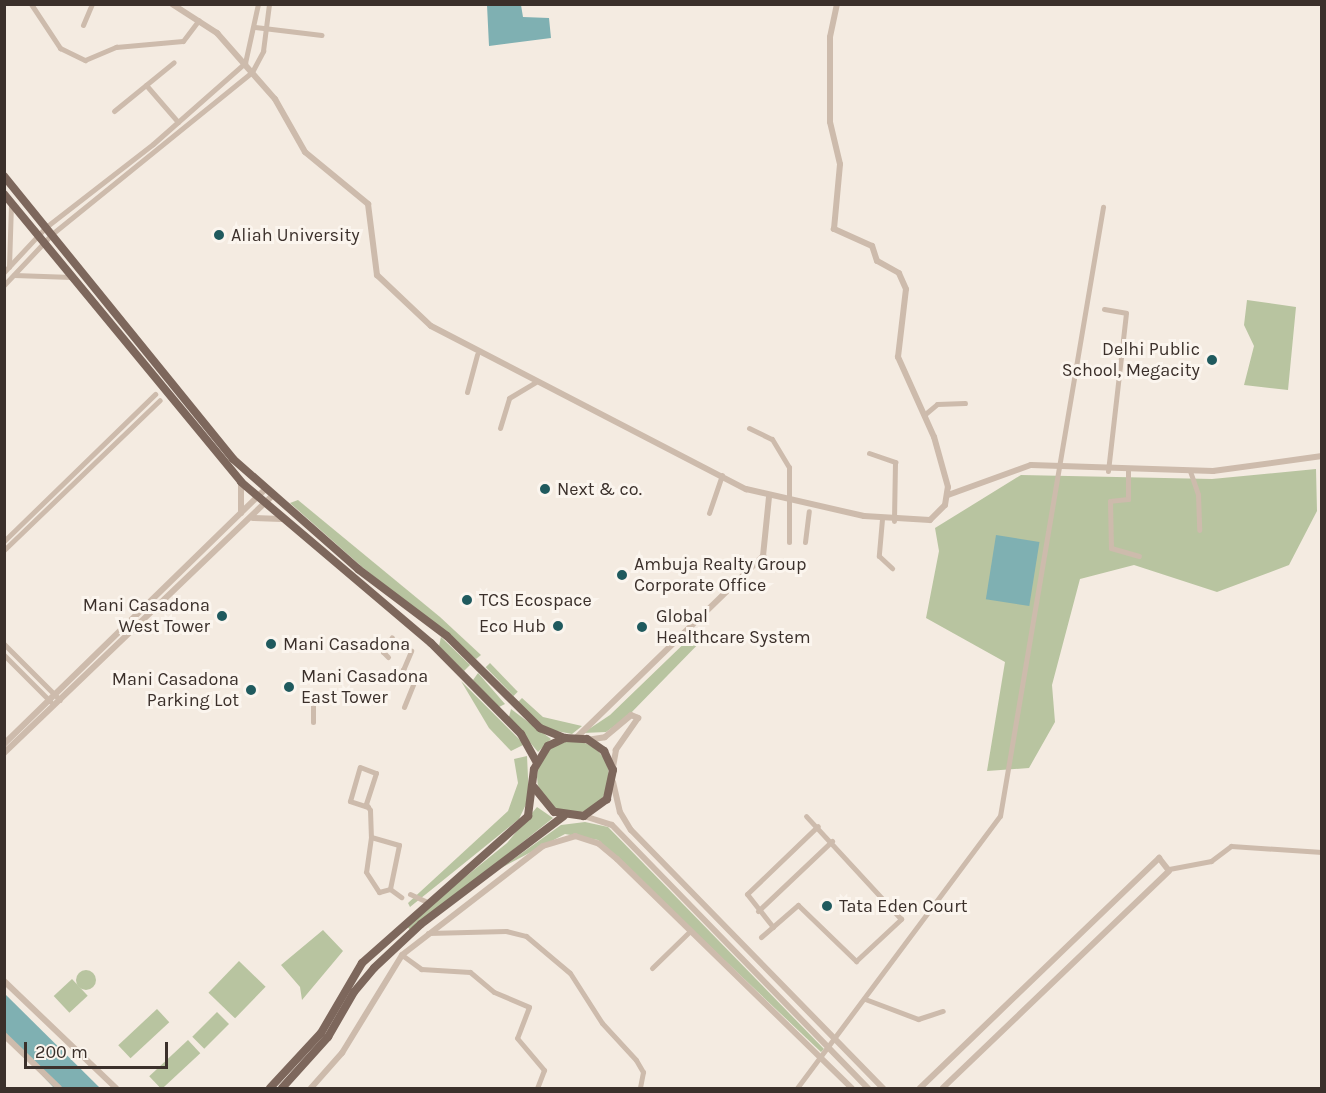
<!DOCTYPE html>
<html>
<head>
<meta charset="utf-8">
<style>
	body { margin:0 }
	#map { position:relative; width:1326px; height:1093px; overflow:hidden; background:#f4ebe1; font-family:Karla,sans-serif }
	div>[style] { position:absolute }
	.green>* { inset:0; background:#b8c4a0; transform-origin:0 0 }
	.round { border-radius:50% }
	.water>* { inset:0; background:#7fb0b2; transform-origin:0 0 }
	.minor>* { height:5px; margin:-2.5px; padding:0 2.5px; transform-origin:2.5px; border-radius:2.5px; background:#cdbbac }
	.tertiary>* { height:6px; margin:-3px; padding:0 3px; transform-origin:3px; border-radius:3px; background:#cdbbac }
	.primary>* { height:8px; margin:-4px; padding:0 4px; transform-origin:4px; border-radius:4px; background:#7d675c }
	.dots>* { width:16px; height:16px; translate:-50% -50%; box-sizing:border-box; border:3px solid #fbf5ee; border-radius:50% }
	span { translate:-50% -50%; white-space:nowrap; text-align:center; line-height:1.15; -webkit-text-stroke:6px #fbf5ee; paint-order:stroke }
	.poi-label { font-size:18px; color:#3b302b }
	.left { translate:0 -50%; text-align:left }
	.right { translate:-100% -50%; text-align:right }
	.frame { position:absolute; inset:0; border:6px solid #3b302b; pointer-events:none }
	.scale { position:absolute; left:24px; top:1042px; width:144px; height:27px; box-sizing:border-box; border:3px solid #3b302b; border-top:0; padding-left:8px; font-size:18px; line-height:21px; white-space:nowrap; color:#3b302b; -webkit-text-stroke:4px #fbf5ee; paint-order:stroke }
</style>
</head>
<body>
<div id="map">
	<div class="green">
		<i style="clip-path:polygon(1247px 300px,1296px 307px,1288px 390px,1244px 385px,1254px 346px,1244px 325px)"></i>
		<i style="clip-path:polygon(1316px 469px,1317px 511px,1289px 565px,1217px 592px,1134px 565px,1080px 579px,1052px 685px,1055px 722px,1029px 768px,987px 771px,1005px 662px,926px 618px,939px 551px,935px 528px,1021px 475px,1212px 479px)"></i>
		<i style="clip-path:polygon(298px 500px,440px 617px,481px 655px,476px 659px,361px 566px,290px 503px)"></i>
		<i style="clip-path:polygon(705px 631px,708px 634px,627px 717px,606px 732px,583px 733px,610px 715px,696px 632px)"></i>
		<i style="clip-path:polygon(441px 637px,470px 665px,464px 671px,439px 646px)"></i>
		<i style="left:490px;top:663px;width:40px;height:6px;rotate:46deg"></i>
		<i style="clip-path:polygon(478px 673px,505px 704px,499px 707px,473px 680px)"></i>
		<i style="clip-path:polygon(461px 681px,522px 742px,523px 745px,511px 751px,489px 728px)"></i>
		<i style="clip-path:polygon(522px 698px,543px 717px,582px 726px,572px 734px,546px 729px,518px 702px)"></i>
		<i style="clip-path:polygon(511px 709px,551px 739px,538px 752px,509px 717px)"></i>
		<i class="round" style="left:537px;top:741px;width:72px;height:72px"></i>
		<i style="clip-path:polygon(527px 756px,529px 798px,519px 819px,410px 907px,408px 903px,508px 811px,518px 783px,514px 759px)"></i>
		<i style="clip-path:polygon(537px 807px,553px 818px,411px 931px,406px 925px,507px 843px)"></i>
		<i style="clip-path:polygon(585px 822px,608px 827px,824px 1049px,821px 1052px,598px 840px,565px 834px,501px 868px,561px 825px)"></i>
		<i style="clip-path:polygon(323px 930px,343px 951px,302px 1000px,300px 987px,281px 965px)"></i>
		<i style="left:239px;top:961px;width:37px;height:44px;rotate:44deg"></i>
		<i class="round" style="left:76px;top:970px;width:20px;height:20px"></i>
		<i style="left:72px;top:979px;width:23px;height:25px;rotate:47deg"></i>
		<i style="left:157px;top:1009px;width:18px;height:53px;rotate:47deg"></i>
		<i style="left:217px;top:1012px;width:17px;height:35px;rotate:45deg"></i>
		<i style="left:188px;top:1040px;width:18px;height:53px;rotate:47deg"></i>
	</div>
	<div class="water">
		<i style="clip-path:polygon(487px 5px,521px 5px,523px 17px,549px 18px,551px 38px,489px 46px)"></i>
		<i style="left:996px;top:535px;width:44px;height:65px;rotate:9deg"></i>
		<i style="clip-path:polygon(4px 993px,100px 1088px,54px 1088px,5px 1036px)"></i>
	</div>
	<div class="minor">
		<i style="left:31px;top:4px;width:53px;rotate:56.6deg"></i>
		<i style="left:60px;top:48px;width:28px;rotate:26deg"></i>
		<i style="left:85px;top:60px;width:34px;rotate:-23deg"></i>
		<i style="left:116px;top:47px;width:67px;rotate:-5.1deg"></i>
		<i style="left:183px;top:41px;width:26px;rotate:-53deg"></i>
		<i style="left:83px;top:25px;width:23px;rotate:-67deg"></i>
		<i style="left:255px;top:27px;width:67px;rotate:6.8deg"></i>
		<i style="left:146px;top:85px;width:49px;rotate:49.1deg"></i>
		<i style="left:114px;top:111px;width:77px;rotate:-39.2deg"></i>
		<i style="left:9px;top:267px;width:65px;rotate:-88.2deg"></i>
		<i style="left:4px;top:272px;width:62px;rotate:-47deg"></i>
		<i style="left:46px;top:227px;width:135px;rotate:-37.8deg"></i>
		<i style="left:153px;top:144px;width:123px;rotate:-41.4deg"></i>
		<i style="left:245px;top:63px;width:60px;rotate:-77.6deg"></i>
		<i style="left:14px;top:275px;width:58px;rotate:2deg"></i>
		<i style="left:4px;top:285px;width:70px;rotate:-46.7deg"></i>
		<i style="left:52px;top:234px;width:257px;rotate:-39deg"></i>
		<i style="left:252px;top:72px;width:24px;rotate:-62deg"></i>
		<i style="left:263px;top:51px;width:47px;rotate:-82.7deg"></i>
		<i style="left:1104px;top:309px;width:22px;rotate:10deg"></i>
		<i style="left:1126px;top:313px;width:159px;rotate:96.5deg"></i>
		<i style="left:467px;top:392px;width:39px;rotate:-75deg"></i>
		<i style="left:924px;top:415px;width:17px;rotate:-40deg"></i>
		<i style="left:937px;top:404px;width:28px;rotate:-2deg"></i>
		<i style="left:500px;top:428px;width:31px;rotate:-73deg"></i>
		<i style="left:509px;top:398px;width:31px;rotate:-31deg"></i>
		<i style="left:749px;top:428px;width:25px;rotate:26deg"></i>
		<i style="left:772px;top:439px;width:33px;rotate:59deg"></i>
		<i style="left:789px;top:467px;width:75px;rotate:90deg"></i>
		<i style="left:869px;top:453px;width:28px;rotate:19deg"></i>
		<i style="left:895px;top:462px;width:59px;rotate:91deg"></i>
		<i style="left:1128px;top:471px;width:28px;rotate:90deg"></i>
		<i style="left:1128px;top:499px;width:18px;rotate:174deg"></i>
		<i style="left:1110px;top:501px;width:47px;rotate:88.8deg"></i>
		<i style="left:1111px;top:548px;width:29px;rotate:16deg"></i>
		<i style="left:1190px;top:471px;width:24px;rotate:71deg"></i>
		<i style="left:1198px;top:494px;width:36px;rotate:88deg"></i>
		<i style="left:709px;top:513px;width:40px;rotate:-71.1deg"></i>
		<i style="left:882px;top:519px;width:37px;rotate:95deg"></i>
		<i style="left:879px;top:556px;width:18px;rotate:43deg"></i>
		<i style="left:4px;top:541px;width:211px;rotate:-44.2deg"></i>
		<i style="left:805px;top:542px;width:31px;rotate:-83deg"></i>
		<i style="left:4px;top:550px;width:216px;rotate:-43.9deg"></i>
		<i style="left:4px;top:644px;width:79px;rotate:45deg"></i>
		<i style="left:4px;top:655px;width:66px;rotate:45deg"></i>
		<i style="left:388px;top:657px;width:7px;rotate:-135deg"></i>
		<i style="left:383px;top:652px;width:17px;rotate:-59deg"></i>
		<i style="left:404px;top:707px;width:29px;rotate:-68deg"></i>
		<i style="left:415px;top:680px;width:16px;rotate:-140deg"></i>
		<i style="left:403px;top:670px;width:21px;rotate:-67deg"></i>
		<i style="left:313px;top:722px;width:22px;rotate:-90deg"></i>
		<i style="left:368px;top:807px;width:19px;rotate:-162deg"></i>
		<i style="left:350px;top:801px;width:35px;rotate:-74deg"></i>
		<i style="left:360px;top:767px;width:17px;rotate:21deg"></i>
		<i style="left:376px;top:773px;width:33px;rotate:108deg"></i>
		<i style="left:366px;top:804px;width:7px;rotate:56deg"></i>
		<i style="left:370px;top:810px;width:27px;rotate:88deg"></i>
		<i style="left:371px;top:837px;width:29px;rotate:16deg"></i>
		<i style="left:399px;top:845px;width:45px;rotate:101.6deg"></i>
		<i style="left:390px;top:889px;width:14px;rotate:36deg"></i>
		<i style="left:371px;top:837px;width:35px;rotate:98deg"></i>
		<i style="left:366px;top:872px;width:24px;rotate:57deg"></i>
		<i style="left:379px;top:892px;width:11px;rotate:-15deg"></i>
		<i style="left:1169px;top:869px;width:43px;rotate:-10.8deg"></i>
		<i style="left:1211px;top:861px;width:25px;rotate:-37deg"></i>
		<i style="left:1231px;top:846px;width:91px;rotate:3.8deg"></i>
		<i style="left:410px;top:894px;width:19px;rotate:25deg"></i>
		<i style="left:758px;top:911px;width:102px;rotate:-43.4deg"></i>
		<i style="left:773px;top:927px;width:42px;rotate:-128.2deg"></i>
		<i style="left:747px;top:894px;width:98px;rotate:-43.8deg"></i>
		<i style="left:428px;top:933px;width:78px;rotate:-1.5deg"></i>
		<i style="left:506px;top:931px;width:21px;rotate:14deg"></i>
		<i style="left:526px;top:936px;width:57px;rotate:40.1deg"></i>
		<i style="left:570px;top:973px;width:59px;rotate:57.4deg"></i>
		<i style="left:602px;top:1023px;width:50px;rotate:47.4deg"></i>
		<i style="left:636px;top:1060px;width:14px;rotate:60deg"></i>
		<i style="left:643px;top:1072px;width:16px;rotate:101deg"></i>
		<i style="left:761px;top:937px;width:49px;rotate:-40.9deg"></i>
		<i style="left:798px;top:905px;width:81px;rotate:44deg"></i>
		<i style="left:856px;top:961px;width:62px;rotate:-43deg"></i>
		<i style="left:901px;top:919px;width:140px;rotate:-132.7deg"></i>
		<i style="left:402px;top:955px;width:24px;rotate:36deg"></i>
		<i style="left:421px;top:969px;width:49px;rotate:3.5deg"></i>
		<i style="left:470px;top:972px;width:31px;rotate:40deg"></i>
		<i style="left:494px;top:992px;width:38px;rotate:23deg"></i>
		<i style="left:529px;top:1007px;width:33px;rotate:111deg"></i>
		<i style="left:517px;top:1038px;width:42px;rotate:49.8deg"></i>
		<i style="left:544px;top:1070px;width:19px;rotate:111deg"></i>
		<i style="left:652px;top:968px;width:52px;rotate:-44.2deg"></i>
		<i style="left:865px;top:999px;width:57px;rotate:20.7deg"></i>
		<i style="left:918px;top:1019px;width:26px;rotate:-18deg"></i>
		<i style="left:797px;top:1088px;width:339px;rotate:-53.3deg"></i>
		<i style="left:1000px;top:816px;width:618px;rotate:-80.4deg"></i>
	</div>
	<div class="tertiary">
		<i style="left:172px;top:4px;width:54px;rotate:32.8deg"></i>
		<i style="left:217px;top:33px;width:88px;rotate:48.7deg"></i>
		<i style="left:275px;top:99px;width:61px;rotate:60.5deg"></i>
		<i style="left:305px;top:152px;width:82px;rotate:39.5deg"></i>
		<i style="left:368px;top:204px;width:72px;rotate:82.8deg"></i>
		<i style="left:377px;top:275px;width:74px;rotate:43.4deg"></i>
		<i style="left:431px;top:326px;width:355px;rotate:27.4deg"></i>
		<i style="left:746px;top:489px;width:121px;rotate:12.9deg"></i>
		<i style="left:864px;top:516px;width:66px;rotate:3.5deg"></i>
		<i style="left:930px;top:520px;width:21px;rotate:-45deg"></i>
		<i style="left:945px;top:505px;width:18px;rotate:-81deg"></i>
		<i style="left:948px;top:487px;width:52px;rotate:-105.6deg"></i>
		<i style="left:934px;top:437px;width:88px;rotate:-114.2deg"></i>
		<i style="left:898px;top:357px;width:68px;rotate:-83.3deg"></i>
		<i style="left:906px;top:289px;width:17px;rotate:-114deg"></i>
		<i style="left:899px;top:273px;width:25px;rotate:-151deg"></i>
		<i style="left:877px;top:261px;width:16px;rotate:-108deg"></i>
		<i style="left:872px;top:246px;width:42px;rotate:-155.9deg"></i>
		<i style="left:834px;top:229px;width:65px;rotate:-84.7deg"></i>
		<i style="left:840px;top:164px;width:43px;rotate:-103.4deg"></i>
		<i style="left:830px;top:122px;width:85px;rotate:-90deg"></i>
		<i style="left:830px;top:37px;width:34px;rotate:-78deg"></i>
		<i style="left:241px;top:482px;width:31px;rotate:90deg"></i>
		<i style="left:948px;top:495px;width:88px;rotate:-19.9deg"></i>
		<i style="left:1031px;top:465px;width:182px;rotate:1.9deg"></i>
		<i style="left:1213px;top:471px;width:110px;rotate:-7.8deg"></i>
		<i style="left:253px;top:518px;width:29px;rotate:2deg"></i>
		<i style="left:577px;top:737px;width:260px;rotate:-44.2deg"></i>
		<i style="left:763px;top:556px;width:59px;rotate:-84.2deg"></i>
		<i style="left:587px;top:740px;width:18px;rotate:-9deg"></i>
		<i style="left:605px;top:737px;width:34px;rotate:-40deg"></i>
		<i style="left:631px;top:715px;width:8px;rotate:23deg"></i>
		<i style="left:638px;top:718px;width:39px;rotate:125deg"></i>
		<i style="left:616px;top:750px;width:17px;rotate:100deg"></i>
		<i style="left:4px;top:744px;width:365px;rotate:-44.3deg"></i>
		<i style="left:4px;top:753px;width:371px;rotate:-43.8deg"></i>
		<i style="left:613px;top:782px;width:31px;rotate:77deg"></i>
		<i style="left:620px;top:812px;width:21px;rotate:59deg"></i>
		<i style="left:631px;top:830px;width:361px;rotate:45.7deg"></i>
		<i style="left:584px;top:816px;width:29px;rotate:18deg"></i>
		<i style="left:612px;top:825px;width:367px;rotate:45.8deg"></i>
		<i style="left:4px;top:981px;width:155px;rotate:43.7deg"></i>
		<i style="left:4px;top:1035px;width:76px;rotate:43.9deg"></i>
		<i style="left:311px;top:1088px;width:47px;rotate:-48.5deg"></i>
		<i style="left:342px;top:1053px;width:115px;rotate:-58.5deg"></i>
		<i style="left:402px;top:955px;width:178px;rotate:-37.7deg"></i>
		<i style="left:543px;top:846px;width:34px;rotate:-17deg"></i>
		<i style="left:575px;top:836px;width:25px;rotate:18deg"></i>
		<i style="left:599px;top:844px;width:23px;rotate:40deg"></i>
		<i style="left:617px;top:859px;width:328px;rotate:44.3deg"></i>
		<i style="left:920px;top:1088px;width:332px;rotate:-43.9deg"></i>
		<i style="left:1159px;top:858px;width:16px;rotate:52deg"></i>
		<i style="left:1169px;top:871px;width:313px;rotate:136.2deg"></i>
	</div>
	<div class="primary">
		<i style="left:4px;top:176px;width:364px;rotate:51deg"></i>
		<i style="left:233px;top:459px;width:167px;rotate:41.3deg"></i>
		<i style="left:358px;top:569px;width:111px;rotate:37deg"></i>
		<i style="left:447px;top:636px;width:131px;rotate:44.7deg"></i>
		<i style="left:540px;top:728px;width:27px;rotate:22deg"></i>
		<i style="left:4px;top:194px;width:373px;rotate:50.5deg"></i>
		<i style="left:241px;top:482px;width:249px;rotate:40.3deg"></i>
		<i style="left:431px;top:643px;width:128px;rotate:45.3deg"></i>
		<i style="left:521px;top:734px;width:31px;rotate:61deg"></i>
		<i style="left:270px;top:1088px;width:75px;rotate:-47.2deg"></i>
		<i style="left:321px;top:1033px;width:81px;rotate:-59.6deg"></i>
		<i style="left:362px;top:963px;width:222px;rotate:-41.5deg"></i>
		<i style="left:528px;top:816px;width:47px;rotate:-82.7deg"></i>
		<i style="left:534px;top:769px;width:27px;rotate:-59deg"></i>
		<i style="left:548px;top:746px;width:19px;rotate:-25deg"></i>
		<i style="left:565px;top:738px;width:22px;rotate:3deg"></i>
		<i style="left:587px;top:739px;width:21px;rotate:35deg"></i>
		<i style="left:604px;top:751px;width:21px;rotate:65deg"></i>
		<i style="left:613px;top:770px;width:30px;rotate:102deg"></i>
		<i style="left:607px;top:799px;width:29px;rotate:144deg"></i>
		<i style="left:584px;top:816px;width:30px;rotate:-172deg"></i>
		<i style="left:554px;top:812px;width:32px;rotate:-129deg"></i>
		<i style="left:282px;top:1088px;width:69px;rotate:-48deg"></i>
		<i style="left:328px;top:1037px;width:52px;rotate:-60deg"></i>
		<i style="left:354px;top:992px;width:31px;rotate:-50deg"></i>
		<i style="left:374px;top:968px;width:64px;rotate:-43.1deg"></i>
		<i style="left:421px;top:924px;width:179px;rotate:-37.1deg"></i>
	</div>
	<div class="dots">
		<i style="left:219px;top:235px;background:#1f5a5e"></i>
		<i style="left:1212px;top:360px;background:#1f5a5e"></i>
		<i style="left:545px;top:489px;background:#1f5a5e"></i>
		<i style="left:622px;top:575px;background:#1f5a5e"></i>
		<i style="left:467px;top:600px;background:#1f5a5e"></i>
		<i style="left:222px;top:616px;background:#1f5a5e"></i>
		<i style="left:558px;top:626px;background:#1f5a5e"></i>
		<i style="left:642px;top:627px;background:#1f5a5e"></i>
		<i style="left:271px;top:644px;background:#1f5a5e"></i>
		<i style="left:289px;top:687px;background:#1f5a5e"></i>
		<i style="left:251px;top:690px;background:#1f5a5e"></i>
		<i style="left:827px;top:906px;background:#1f5a5e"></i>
	</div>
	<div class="poi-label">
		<span class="left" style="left:231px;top:235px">Aliah University</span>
		<span class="right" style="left:1200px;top:360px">Delhi Public<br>School, Megacity</span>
		<span class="left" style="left:557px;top:489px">Next &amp; co.</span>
		<span class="left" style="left:634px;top:575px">Ambuja Realty Group<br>Corporate Office</span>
		<span class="left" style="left:479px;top:600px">TCS Ecospace</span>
		<span class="right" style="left:210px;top:616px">Mani Casadona<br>West Tower</span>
		<span class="left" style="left:656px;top:627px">Global<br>Healthcare System</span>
		<span class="right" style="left:546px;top:626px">Eco Hub</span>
		<span class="left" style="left:283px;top:644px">Mani Casadona</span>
		<span class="left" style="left:301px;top:687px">Mani Casadona<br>East Tower</span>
		<span class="right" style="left:239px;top:690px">Mani Casadona<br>Parking Lot</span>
		<span class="left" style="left:839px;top:906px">Tata Eden Court</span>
	</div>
	<div class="frame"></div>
	<div class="scale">200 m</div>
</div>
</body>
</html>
